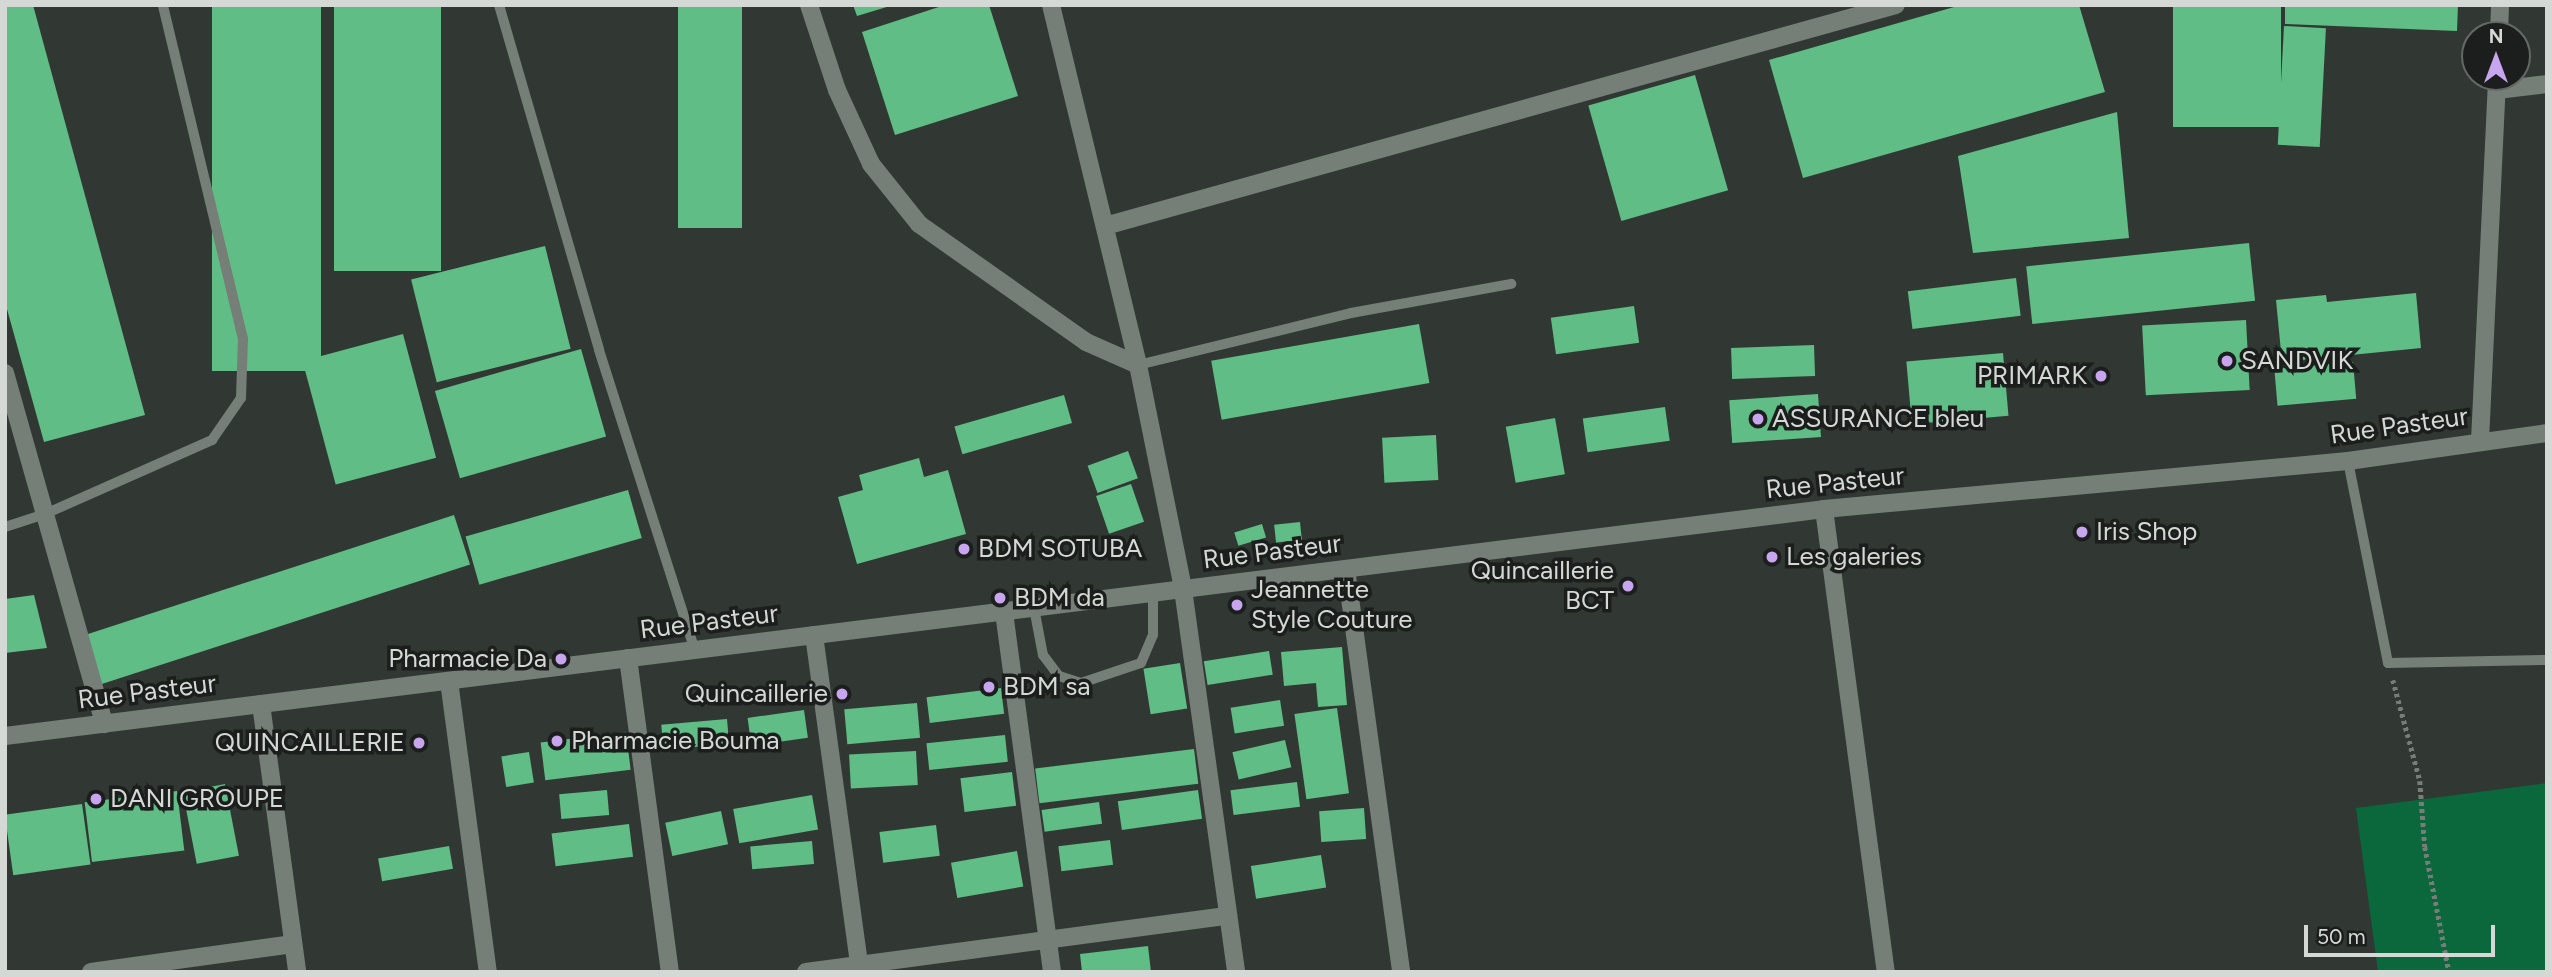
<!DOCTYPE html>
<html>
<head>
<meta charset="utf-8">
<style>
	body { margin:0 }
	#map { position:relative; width:2552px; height:977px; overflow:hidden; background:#313833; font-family:Figtree,sans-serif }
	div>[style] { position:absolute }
	.green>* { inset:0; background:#0a683c }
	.building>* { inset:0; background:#5fbd85; transform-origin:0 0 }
	.path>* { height:4.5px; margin-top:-2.25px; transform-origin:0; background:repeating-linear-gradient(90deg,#777d79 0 3.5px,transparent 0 7px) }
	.lane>* { height:10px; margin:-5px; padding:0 5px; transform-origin:5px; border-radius:5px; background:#767e78 }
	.street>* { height:18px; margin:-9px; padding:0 9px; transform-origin:9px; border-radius:9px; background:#767e78 }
	.secondary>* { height:18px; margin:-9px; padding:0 9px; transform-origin:9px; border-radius:9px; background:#767e78 }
	.dots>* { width:19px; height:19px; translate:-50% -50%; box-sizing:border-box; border:4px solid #1b1e1c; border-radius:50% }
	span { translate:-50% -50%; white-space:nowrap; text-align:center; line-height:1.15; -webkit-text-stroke:7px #1b1e1c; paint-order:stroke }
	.poi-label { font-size:26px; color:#d4d9d5 }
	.left { translate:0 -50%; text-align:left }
	.right { translate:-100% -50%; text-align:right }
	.street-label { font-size:26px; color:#d4d9d5 }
	.frame { position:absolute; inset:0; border:7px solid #d4d9d5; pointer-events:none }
	.north { position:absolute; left:2461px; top:21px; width:70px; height:70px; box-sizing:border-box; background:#1b1e1c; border:2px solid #656966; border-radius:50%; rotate:0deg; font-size:19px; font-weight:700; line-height:28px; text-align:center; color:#d4d9d5 }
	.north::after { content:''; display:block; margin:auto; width:24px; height:32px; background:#c8a6ef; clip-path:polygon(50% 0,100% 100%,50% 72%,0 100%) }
	.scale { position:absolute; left:2304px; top:925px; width:191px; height:32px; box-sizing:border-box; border:4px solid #d4d9d5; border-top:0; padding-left:9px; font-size:21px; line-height:24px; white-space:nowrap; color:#d4d9d5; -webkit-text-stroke:5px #1b1e1c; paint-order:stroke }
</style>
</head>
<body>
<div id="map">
	<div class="green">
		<i style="clip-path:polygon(2547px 783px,2547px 972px,2378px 972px,2356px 808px)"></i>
	</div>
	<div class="building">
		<i style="clip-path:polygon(5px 5px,33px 5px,145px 415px,44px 442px,5px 302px)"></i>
		<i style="left:212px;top:5px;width:109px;height:366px"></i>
		<i style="left:334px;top:5px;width:107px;height:266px"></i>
		<i style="left:678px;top:5px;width:64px;height:223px"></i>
		<i style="clip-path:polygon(853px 5px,890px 5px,890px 6px,857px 16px)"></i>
		<i style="clip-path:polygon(945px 5px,989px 5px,1018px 96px,895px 135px,862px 32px)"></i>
		<i style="clip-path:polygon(1961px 5px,2079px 5px,2105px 92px,1803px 178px,1769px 60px)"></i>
		<i style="left:2173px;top:5px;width:108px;height:122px"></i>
		<i style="clip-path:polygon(2285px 5px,2458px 5px,2457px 31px,2285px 24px)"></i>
		<i style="left:2284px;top:26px;width:42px;height:119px;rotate:3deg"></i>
		<i style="left:1695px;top:75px;width:120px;height:111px;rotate:74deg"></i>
		<i style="clip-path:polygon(2117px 112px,2129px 238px,1973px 253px,1958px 156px)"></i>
		<i style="left:2249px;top:243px;width:58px;height:224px;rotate:84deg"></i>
		<i style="left:545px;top:246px;width:106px;height:138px;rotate:76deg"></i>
		<i style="left:2016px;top:278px;width:38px;height:109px;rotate:83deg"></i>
		<i style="clip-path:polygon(2416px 293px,2421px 348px,2282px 362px,2276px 300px,2326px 295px,2327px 302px)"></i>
		<i style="left:1634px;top:306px;width:37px;height:84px;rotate:82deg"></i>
		<i style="left:2246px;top:320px;width:70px;height:104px;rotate:87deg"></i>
		<i style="left:1419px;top:324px;width:60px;height:211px;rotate:80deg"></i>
		<i style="left:403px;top:334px;width:128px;height:104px;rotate:75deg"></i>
		<i style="left:1814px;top:345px;width:31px;height:83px;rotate:88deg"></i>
		<i style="left:581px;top:349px;width:91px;height:152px;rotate:74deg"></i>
		<i style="left:2003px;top:353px;width:63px;height:97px;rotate:85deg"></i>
		<i style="left:2353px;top:362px;width:37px;height:79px;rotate:85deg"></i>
		<i style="left:1818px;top:394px;width:43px;height:89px;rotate:86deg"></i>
		<i style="left:1064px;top:395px;width:29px;height:114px;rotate:74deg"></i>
		<i style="left:1665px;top:407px;width:34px;height:83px;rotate:82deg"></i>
		<i style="left:1555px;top:418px;width:57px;height:50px;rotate:80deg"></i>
		<i style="left:1436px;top:435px;width:45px;height:54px;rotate:87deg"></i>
		<i style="left:1128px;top:451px;width:29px;height:43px;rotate:70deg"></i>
		<i style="clip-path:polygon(919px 458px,924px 477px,948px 470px,966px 534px,857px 564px,838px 497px,863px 490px,859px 475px)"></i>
		<i style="left:1131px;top:484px;width:40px;height:37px;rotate:71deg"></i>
		<i style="left:628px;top:490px;width:50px;height:169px;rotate:74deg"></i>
		<i style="left:454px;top:515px;width:52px;height:388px;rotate:72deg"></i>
		<i style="left:1300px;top:522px;width:18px;height:26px;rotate:84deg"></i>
		<i style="left:1262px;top:524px;width:14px;height:29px;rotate:73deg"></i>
		<i style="clip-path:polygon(34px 595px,47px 648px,5px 653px,5px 599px)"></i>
		<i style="clip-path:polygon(1342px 647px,1347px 705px,1318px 707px,1316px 683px,1284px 686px,1281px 652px)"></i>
		<i style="left:1269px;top:651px;width:24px;height:66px;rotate:81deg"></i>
		<i style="left:1180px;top:663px;width:46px;height:37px;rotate:81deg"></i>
		<i style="left:1001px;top:688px;width:26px;height:75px;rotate:83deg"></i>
		<i style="left:1280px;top:700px;width:26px;height:50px;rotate:81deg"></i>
		<i style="left:917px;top:703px;width:35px;height:73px;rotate:85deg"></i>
		<i style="left:1337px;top:708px;width:86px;height:43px;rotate:82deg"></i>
		<i style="left:804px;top:710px;width:28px;height:57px;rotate:82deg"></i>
		<i style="left:727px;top:719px;width:25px;height:66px;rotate:85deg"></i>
		<i style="left:626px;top:732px;width:38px;height:86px;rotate:83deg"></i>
		<i style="left:1005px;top:735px;width:27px;height:79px;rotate:84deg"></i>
		<i style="left:1285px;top:740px;width:28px;height:54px;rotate:77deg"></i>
		<i style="left:1194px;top:749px;width:35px;height:160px;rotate:83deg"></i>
		<i style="left:916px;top:751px;width:34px;height:67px;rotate:87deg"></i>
		<i style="left:529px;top:752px;width:31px;height:28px;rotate:81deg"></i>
		<i style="left:1012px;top:772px;width:34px;height:52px;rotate:83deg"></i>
		<i style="left:1297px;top:782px;width:25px;height:67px;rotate:83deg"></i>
		<i style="left:225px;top:784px;width:73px;height:43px;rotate:79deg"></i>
		<i style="left:607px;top:790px;width:25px;height:48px;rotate:85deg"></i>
		<i style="left:1198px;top:790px;width:29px;height:81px;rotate:82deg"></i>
		<i style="left:177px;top:791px;width:60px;height:93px;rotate:83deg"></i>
		<i style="left:812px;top:795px;width:35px;height:80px;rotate:80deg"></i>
		<i style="left:1099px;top:802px;width:22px;height:58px;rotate:82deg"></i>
		<i style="left:82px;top:804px;width:61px;height:78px;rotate:82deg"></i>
		<i style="left:1364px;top:808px;width:31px;height:45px;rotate:86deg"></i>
		<i style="left:721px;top:811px;width:34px;height:57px;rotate:78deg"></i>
		<i style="left:629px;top:824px;width:33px;height:78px;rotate:83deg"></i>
		<i style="left:936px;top:825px;width:31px;height:57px;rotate:83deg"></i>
		<i style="left:1110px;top:840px;width:25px;height:52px;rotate:83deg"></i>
		<i style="left:812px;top:841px;width:23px;height:62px;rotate:85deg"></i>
		<i style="left:449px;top:846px;width:23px;height:72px;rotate:80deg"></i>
		<i style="left:1017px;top:851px;width:36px;height:67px;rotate:80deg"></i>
		<i style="left:1321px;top:855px;width:33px;height:71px;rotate:81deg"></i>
		<i style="clip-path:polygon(1148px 946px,1151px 972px,1082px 972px,1080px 954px)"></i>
	</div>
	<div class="path">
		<i style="left:2393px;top:680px;width:105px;rotate:75deg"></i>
		<i style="left:2420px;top:781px;width:66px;rotate:85.7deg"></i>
		<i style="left:2425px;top:847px;width:127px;rotate:79.1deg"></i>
	</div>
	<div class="lane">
		<i style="left:499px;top:5px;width:359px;rotate:73.8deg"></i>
		<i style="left:599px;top:350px;width:315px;rotate:72.3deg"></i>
		<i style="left:1138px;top:365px;width:219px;rotate:-13.7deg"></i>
		<i style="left:1351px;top:313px;width:163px;rotate:-10.3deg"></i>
		<i style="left:2348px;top:461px;width:206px;rotate:78.8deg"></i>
		<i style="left:2388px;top:663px;width:159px;rotate:-1.1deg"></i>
		<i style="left:5px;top:527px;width:42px;rotate:-18deg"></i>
		<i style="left:45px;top:514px;width:183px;rotate:-23.9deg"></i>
		<i style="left:212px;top:440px;width:51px;rotate:-55.4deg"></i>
		<i style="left:241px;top:398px;width:59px;rotate:-88.1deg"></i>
		<i style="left:243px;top:339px;width:343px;rotate:-103.5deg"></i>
		<i style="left:1034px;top:608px;width:48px;rotate:79.2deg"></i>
		<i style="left:1043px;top:655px;width:26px;rotate:53deg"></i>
		<i style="left:1059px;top:676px;width:23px;rotate:18deg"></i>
		<i style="left:1081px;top:683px;width:63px;rotate:-18.4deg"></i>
		<i style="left:1141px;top:663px;width:30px;rotate:-67deg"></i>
		<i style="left:1153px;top:635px;width:42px;rotate:-90deg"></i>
	</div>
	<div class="street">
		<i style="left:809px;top:5px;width:89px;rotate:71.8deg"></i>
		<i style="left:837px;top:90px;width:81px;rotate:65.3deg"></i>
		<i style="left:871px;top:164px;width:77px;rotate:51.3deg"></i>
		<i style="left:919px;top:224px;width:204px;rotate:35.2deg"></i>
		<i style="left:1086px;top:342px;width:57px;rotate:23.9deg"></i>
		<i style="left:1051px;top:5px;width:370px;rotate:76.4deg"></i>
		<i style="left:1138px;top:365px;width:228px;rotate:78.6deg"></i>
		<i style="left:1183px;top:589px;width:387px;rotate:82.1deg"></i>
		<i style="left:2499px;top:35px;width:30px;rotate:-88deg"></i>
		<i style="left:2497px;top:90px;width:50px;rotate:-6.8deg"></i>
		<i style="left:1105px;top:226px;width:821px;rotate:-15.61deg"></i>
		<i style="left:5px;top:373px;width:365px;rotate:74.2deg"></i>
		<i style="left:2480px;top:441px;width:364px;rotate:-87.3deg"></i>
		<i style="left:1824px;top:509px;width:467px;rotate:82.4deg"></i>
		<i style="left:1346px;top:569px;width:407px;rotate:82.2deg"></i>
		<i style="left:1004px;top:612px;width:363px;rotate:82.4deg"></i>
		<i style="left:814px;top:635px;width:340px;rotate:82.2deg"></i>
		<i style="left:628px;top:658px;width:317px;rotate:82.4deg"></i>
		<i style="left:449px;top:681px;width:294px;rotate:82.4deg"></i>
		<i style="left:261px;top:704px;width:270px;rotate:82.3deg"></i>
		<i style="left:91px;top:972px;width:204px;rotate:-7.9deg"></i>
		<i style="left:806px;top:972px;width:426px;rotate:-7.6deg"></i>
	</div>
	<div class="secondary">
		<i style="left:5px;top:736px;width:1833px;rotate:-7.11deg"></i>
		<i style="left:1824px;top:509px;width:526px;rotate:-5.23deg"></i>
		<i style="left:2348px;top:461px;width:201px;rotate:-8deg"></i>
	</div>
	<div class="dots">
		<i style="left:2227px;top:361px;background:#c8a6ef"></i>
		<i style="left:2101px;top:376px;background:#c8a6ef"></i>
		<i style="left:1758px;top:419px;background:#c8a6ef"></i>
		<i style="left:2082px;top:532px;background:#c8a6ef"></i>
		<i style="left:964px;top:549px;background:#c8a6ef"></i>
		<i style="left:1772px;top:557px;background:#c8a6ef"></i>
		<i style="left:1628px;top:586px;background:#c8a6ef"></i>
		<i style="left:1000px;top:598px;background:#c8a6ef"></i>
		<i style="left:1237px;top:605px;background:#c8a6ef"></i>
		<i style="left:561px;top:659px;background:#c8a6ef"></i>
		<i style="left:989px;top:687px;background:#c8a6ef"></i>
		<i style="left:842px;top:694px;background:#c8a6ef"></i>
		<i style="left:557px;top:741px;background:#c8a6ef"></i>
		<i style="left:419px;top:743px;background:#c8a6ef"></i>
		<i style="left:96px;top:799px;background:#c8a6ef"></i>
	</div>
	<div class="poi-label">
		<span class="left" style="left:2241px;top:361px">SANDVIK</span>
		<span class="right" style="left:2087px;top:376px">PRIMARK</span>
		<span class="left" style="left:1772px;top:419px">ASSURANCE bleu</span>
		<span class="left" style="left:2096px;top:532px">Iris Shop</span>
		<span class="left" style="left:978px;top:549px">BDM SOTUBA</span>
		<span class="left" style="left:1786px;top:557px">Les galeries</span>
		<span class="right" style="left:1614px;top:586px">Quincaillerie<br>BCT</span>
		<span class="left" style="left:1251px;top:605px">Jeannette<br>Style Couture</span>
		<span class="left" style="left:1014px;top:598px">BDM da</span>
		<span class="right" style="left:547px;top:659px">Pharmacie Da</span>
		<span class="left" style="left:1003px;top:687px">BDM sa</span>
		<span class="right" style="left:828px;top:694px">Quincaillerie</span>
		<span class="left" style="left:571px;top:741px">Pharmacie Bouma</span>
		<span class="right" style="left:405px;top:743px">QUINCAILLERIE</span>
		<span class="left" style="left:110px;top:799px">DANI GROUPE</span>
	</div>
	<div class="street-label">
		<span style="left:2399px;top:426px;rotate:-8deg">Rue Pasteur</span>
		<span style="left:1835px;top:483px;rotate:-6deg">Rue Pasteur</span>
		<span style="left:1272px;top:552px;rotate:-7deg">Rue Pasteur</span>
		<span style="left:709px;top:622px;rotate:-7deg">Rue Pasteur</span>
		<span style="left:147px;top:692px;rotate:-7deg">Rue Pasteur</span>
	</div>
	<div class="frame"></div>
	<div class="north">N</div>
	<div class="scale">50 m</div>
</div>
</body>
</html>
